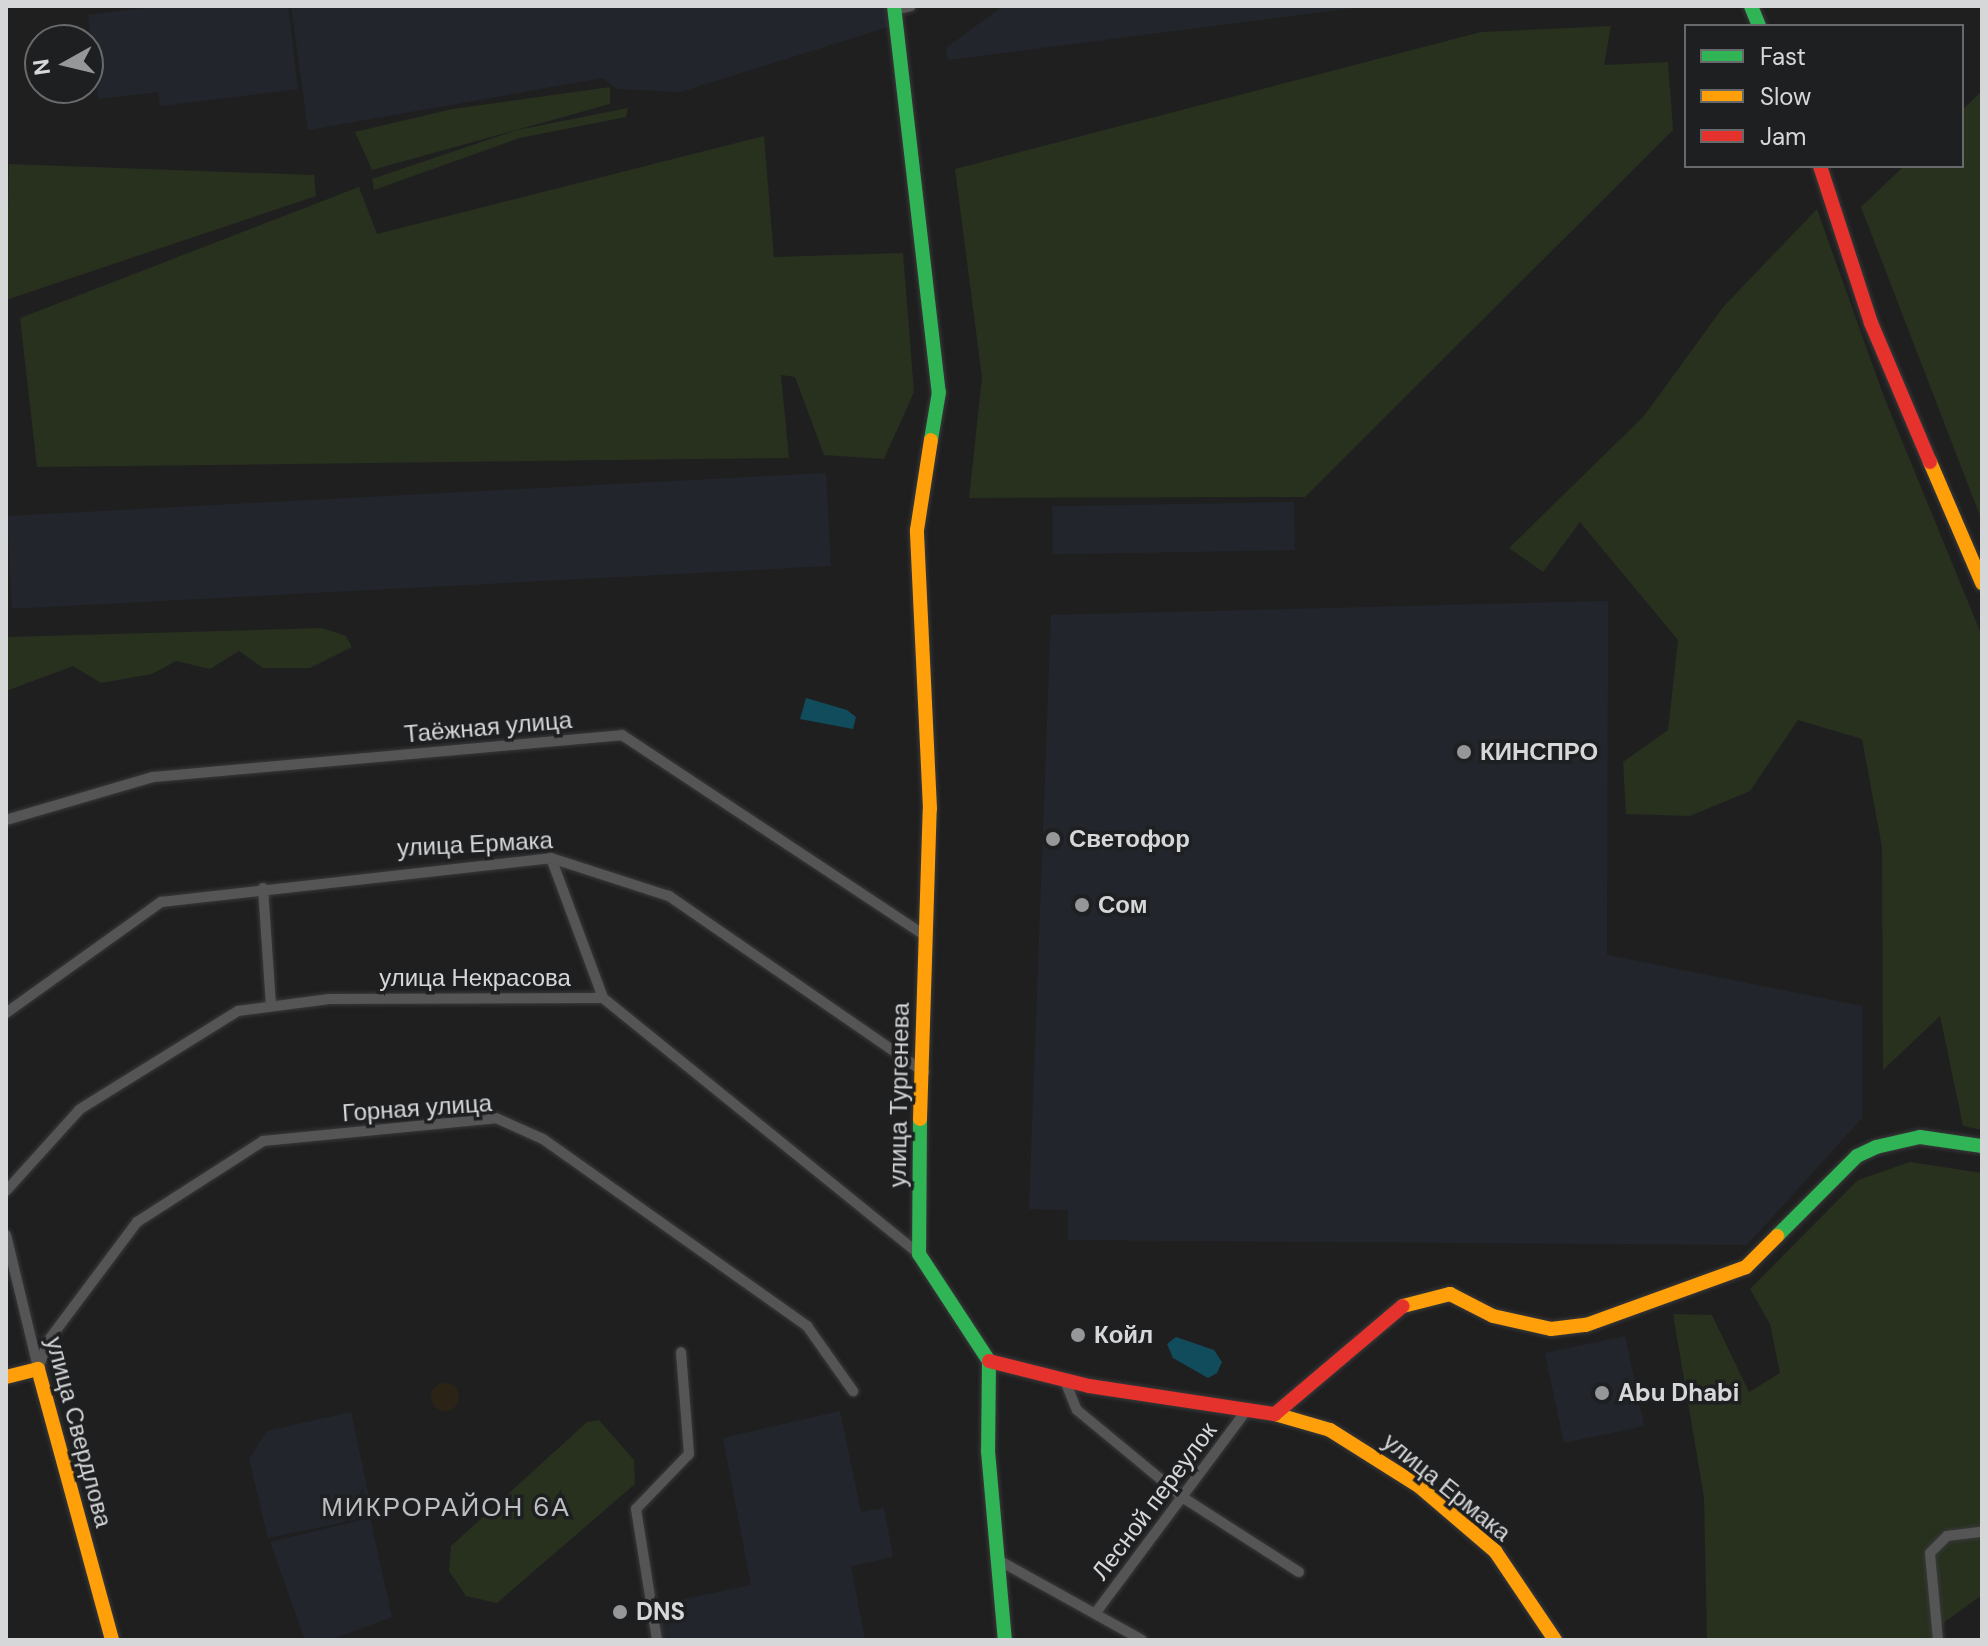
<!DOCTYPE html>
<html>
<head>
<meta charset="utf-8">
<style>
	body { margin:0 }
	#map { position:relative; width:1988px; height:1646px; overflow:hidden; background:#1f1f20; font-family:"DM Sans",sans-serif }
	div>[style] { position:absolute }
	.commercial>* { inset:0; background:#2b2416 }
	.round { border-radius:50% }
	.built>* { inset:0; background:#22262c; transform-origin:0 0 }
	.green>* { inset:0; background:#27311e }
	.water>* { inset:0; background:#114c5c }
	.roads { filter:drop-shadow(0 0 2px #39393a) drop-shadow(0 0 2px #39393a) }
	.street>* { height:10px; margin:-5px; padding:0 5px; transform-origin:5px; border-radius:5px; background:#555556 }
	.fast>* { height:14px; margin:-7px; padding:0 7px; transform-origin:7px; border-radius:7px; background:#30b455 }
	.slow>* { height:14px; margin:-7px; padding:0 7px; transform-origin:7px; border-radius:7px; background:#ff9f0a }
	.jam>* { height:14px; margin:-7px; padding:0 7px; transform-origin:7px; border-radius:7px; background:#e5322d }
	.dots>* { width:22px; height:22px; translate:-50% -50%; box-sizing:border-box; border:4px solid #1e1f21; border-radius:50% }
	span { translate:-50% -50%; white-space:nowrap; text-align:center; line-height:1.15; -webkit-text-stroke:7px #1e1f21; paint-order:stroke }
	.street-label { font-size:24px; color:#d6d7d8 }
	.poi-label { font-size:24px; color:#d6d7d8; font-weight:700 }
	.left { translate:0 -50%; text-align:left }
	.neighbourhood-label { font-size:26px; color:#bcbec1; letter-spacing:2px }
	.frame { position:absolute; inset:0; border:8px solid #d6d7d8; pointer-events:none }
	.legend { position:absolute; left:1684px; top:24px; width:280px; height:144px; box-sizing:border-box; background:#1e1f21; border:2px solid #68696a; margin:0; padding:10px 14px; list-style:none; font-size:24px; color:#d6d7d8 }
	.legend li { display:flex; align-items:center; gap:16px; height:40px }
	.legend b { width:40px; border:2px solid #68696a }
	.north { position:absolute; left:24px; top:24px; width:80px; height:80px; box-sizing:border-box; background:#1e1f21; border:2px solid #68696a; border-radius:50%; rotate:262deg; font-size:22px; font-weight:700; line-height:32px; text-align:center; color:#d6d7d8 }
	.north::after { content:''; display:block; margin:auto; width:28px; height:36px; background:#969798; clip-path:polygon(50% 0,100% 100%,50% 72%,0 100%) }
</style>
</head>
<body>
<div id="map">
	<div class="commercial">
		<i class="round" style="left:431px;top:1383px;width:28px;height:28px"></i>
	</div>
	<div class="built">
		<i style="clip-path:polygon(158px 6px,288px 6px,298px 89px,160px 106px,158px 92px,98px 99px,88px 15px)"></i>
		<i style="clip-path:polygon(291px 6px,886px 6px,888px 27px,680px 92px,616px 89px,603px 78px,308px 130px)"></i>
		<i style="clip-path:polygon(1003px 6px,1370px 6px,948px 60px,946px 48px)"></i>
		<i style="left:826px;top:473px;width:93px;height:820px;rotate:87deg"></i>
		<i style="left:1294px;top:502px;width:48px;height:242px;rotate:89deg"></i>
		<i style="clip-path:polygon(1608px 601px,1607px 955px,1862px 1006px,1862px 1118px,1747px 1245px,1068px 1240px,1068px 1210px,1029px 1209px,1051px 615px)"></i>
		<i style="left:1625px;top:1336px;width:92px;height:82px;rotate:78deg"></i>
		<i style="clip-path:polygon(840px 1411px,861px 1512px,884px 1508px,893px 1557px,851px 1566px,865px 1640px,661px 1640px,656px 1605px,751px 1585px,723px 1438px)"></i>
		<i style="clip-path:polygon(351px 1412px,373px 1516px,268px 1538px,249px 1459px,267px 1431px)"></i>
		<i style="clip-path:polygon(370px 1518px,392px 1617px,330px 1640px,305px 1640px,270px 1542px)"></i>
	</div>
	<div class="green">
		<i style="clip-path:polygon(1611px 26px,1604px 65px,1668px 62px,1673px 130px,1305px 497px,969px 498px,982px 378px,955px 169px,1481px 32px)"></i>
		<i style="clip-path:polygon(610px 87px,610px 104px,372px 170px,355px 132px,452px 109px)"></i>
		<i style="clip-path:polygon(1982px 91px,1982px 521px,1861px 207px,1904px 166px,1962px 166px,1962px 110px)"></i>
		<i style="clip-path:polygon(628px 108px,626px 117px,520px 138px,374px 190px,372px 179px,517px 130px)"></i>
		<i style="clip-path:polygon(764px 136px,774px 257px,903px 253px,914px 392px,884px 459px,824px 455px,795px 377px,781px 375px,789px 458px,37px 467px,20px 318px,359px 187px,377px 234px)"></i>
		<i style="clip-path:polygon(9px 164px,314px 175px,316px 196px,6px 300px)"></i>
		<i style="clip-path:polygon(1817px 209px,1884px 397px,1982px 636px,1982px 1130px,1963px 1126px,1940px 1016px,1883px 1070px,1882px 847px,1862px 739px,1798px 720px,1750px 791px,1690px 816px,1626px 814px,1623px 762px,1668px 730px,1678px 640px,1580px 522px,1543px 572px,1509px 548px,1644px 416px,1724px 306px)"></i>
		<i style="clip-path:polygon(322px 628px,346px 636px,352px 647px,310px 668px,263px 668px,239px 651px,210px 669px,176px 661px,152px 674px,101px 683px,73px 666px,6px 691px,6px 637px)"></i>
		<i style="clip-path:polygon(1910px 1162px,1982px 1173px,1982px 1595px,1939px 1626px,1933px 1640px,1707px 1640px,1704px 1497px,1673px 1314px,1712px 1315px,1749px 1392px,1780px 1373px,1770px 1324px,1750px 1289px,1858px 1180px)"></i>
		<i style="clip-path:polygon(599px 1420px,634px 1460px,635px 1484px,497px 1603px,466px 1596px,449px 1571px,451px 1546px,587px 1422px)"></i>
	</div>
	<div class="water">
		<i style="clip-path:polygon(806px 698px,847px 710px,856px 717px,853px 729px,800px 719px)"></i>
		<i style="clip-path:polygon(1176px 1337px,1214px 1350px,1222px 1362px,1217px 1373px,1208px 1378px,1173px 1358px,1167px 1344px)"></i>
	</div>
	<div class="roads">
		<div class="street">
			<i style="left:895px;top:10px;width:16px;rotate:-14deg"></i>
			<i style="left:6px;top:820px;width:153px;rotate:-16.3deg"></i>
			<i style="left:153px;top:777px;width:471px;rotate:-5.1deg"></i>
			<i style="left:622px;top:735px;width:359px;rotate:33.5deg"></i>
			<i style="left:551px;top:858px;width:149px;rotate:69.6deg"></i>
			<i style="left:263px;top:888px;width:118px;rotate:86.1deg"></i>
			<i style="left:6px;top:1013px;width:191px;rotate:-35.6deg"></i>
			<i style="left:161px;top:902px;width:392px;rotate:-6.4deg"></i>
			<i style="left:551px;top:858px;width:124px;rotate:17.9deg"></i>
			<i style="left:669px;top:896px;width:310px;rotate:34.6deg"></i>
			<i style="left:6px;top:1191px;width:110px;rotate:-47.9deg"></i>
			<i style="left:80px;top:1109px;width:186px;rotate:-31.8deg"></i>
			<i style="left:238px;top:1011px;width:92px;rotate:-7.5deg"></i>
			<i style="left:329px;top:999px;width:274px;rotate:-0.2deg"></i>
			<i style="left:603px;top:998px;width:407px;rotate:39deg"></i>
			<i style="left:6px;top:1235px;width:136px;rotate:76.4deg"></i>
			<i style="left:38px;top:1369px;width:30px;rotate:-70deg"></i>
			<i style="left:48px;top:1341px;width:149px;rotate:-53.2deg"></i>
			<i style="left:137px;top:1222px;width:150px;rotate:-32.7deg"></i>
			<i style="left:263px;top:1141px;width:234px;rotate:-5.6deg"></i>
			<i style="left:496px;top:1118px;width:51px;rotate:24.1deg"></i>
			<i style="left:543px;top:1139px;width:324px;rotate:35.3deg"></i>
			<i style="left:807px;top:1326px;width:80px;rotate:54.7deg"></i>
			<i style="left:1065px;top:1381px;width:31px;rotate:68deg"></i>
			<i style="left:1077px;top:1410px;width:136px;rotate:39.6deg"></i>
			<i style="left:1182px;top:1497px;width:139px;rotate:32.7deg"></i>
			<i style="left:1000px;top:1561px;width:162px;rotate:29.1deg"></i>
			<i style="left:1097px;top:1611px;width:244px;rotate:-53.3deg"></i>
			<i style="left:657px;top:1640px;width:133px;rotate:-99.1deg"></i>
			<i style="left:636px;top:1509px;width:76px;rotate:-46.1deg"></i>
			<i style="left:689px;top:1454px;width:102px;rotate:-94.5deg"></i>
			<i style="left:1938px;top:1640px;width:87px;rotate:-95.3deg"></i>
			<i style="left:1930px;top:1553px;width:24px;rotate:-45deg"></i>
			<i style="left:1947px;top:1536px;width:35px;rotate:-7deg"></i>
		</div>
		<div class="fast">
			<i style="left:894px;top:6px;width:389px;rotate:83.4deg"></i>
			<i style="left:939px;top:392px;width:49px;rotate:99.5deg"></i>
			<i style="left:1751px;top:6px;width:22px;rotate:68deg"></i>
			<i style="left:920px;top:1119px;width:135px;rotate:90.4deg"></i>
			<i style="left:919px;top:1254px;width:128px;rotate:56.8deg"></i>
			<i style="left:1777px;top:1236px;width:113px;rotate:-45deg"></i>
			<i style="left:1857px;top:1156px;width:21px;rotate:-25deg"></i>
			<i style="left:1876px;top:1147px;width:45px;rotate:-12.8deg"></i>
			<i style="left:1920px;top:1137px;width:63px;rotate:8.3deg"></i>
			<i style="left:989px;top:1361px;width:90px;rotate:90.6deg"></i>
			<i style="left:988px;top:1451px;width:190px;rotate:84.9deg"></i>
		</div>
		<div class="slow">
			<i style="left:1930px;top:462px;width:132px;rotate:66.7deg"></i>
			<i style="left:920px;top:1119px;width:310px;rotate:-88.2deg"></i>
			<i style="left:930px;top:809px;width:279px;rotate:-92.7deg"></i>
			<i style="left:917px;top:530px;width:91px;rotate:-81.2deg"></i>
			<i style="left:1403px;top:1306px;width:49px;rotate:-14.3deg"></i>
			<i style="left:1450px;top:1294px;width:48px;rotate:27.1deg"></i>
			<i style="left:1493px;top:1316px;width:59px;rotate:12.6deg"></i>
			<i style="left:1551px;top:1329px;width:35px;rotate:-7deg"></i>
			<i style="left:1586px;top:1325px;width:170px;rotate:-19.9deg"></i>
			<i style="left:1746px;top:1267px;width:44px;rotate:-45deg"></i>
			<i style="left:6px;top:1377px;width:33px;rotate:-14deg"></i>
			<i style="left:38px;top:1369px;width:281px;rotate:74.7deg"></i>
			<i style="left:1275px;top:1414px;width:57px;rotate:16.2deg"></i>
			<i style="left:1330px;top:1430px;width:107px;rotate:32.3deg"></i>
			<i style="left:1420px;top:1487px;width:99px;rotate:40.5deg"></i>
			<i style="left:1495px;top:1551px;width:107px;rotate:56deg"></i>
		</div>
		<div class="jam">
			<i style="left:1820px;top:166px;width:165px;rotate:72deg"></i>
			<i style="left:1871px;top:323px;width:151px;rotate:67deg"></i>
			<i style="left:989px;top:1361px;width:103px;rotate:14deg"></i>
			<i style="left:1089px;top:1386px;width:188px;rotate:8.6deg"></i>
			<i style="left:1275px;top:1414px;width:167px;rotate:-40.2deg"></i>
		</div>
	</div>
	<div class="dots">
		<i style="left:1464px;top:752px;background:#969798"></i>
		<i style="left:1053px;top:839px;background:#969798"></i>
		<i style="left:1082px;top:905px;background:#969798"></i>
		<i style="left:1078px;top:1335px;background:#969798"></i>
		<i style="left:1602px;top:1393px;background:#969798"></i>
		<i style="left:620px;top:1612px;background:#969798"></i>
	</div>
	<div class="street-label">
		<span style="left:488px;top:727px;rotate:-5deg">Таёжная улица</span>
		<span style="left:475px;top:844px;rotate:-3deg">улица Ермака</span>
		<span style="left:475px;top:978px">улица Некрасова</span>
		<span style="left:899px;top:1095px;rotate:-89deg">улица Тургенева</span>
		<span style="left:417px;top:1108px;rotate:-4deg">Горная улица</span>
		<span style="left:79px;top:1432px;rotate:75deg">улица Свердлова</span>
		<span style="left:1447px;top:1487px;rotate:39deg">улица Ермака</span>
		<span style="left:1154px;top:1501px;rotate:-53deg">Лесной переулок</span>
	</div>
	<div class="poi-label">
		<span class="left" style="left:1480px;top:752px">КИНСПРО</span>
		<span class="left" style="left:1069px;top:839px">Светофор</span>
		<span class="left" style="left:1098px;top:905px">Сом</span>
		<span class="left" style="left:1094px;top:1335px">Койл</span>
		<span class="left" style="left:1618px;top:1393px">Abu Dhabi</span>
		<span class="left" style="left:636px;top:1612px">DNS</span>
	</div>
	<div class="neighbourhood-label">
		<span style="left:446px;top:1508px">МИКРОРАЙОН 6А</span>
	</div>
	<div class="frame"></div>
	<ul class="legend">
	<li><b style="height:10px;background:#30b455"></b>Fast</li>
	<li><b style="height:10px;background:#ff9f0a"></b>Slow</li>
	<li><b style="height:10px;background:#e5322d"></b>Jam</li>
	</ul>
	<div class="north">N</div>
</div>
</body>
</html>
